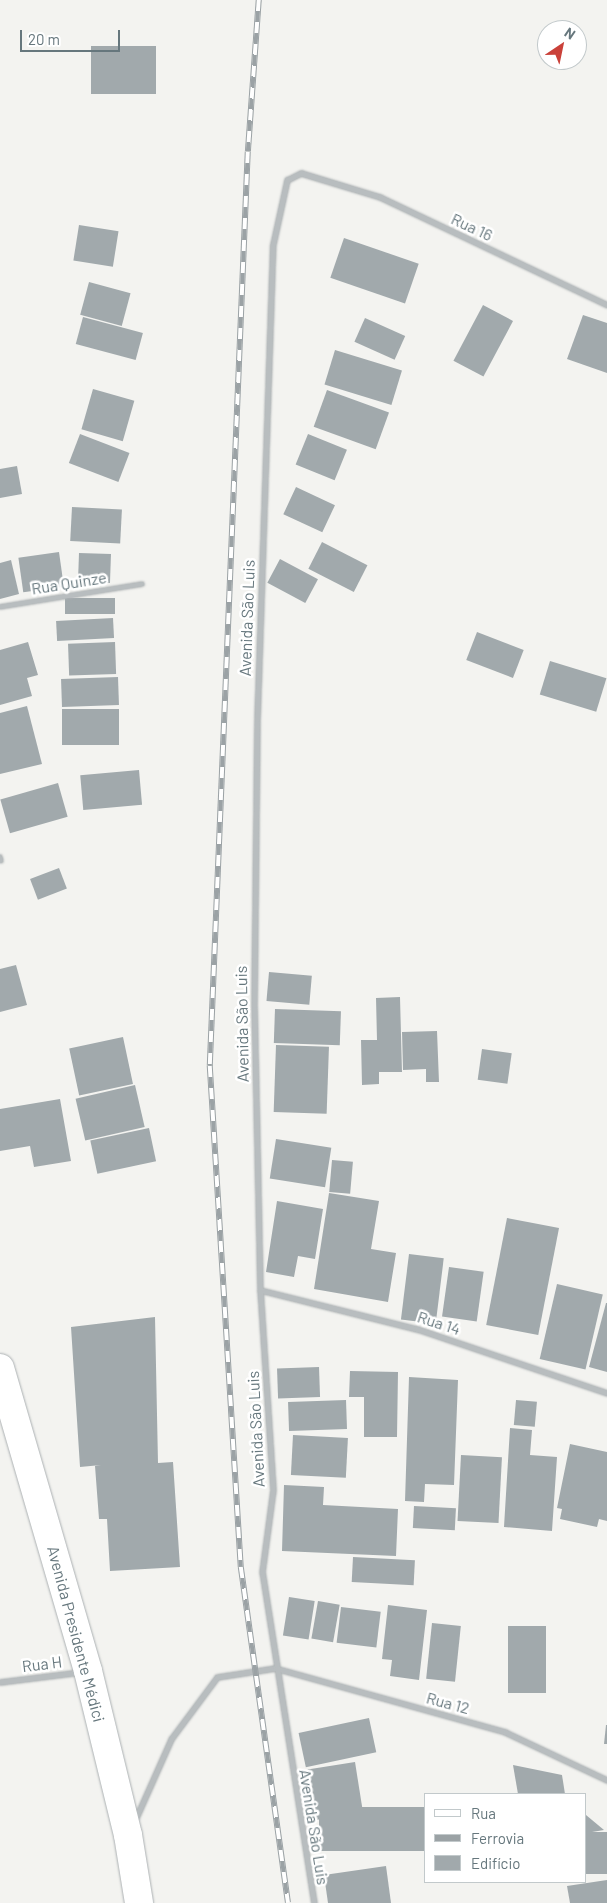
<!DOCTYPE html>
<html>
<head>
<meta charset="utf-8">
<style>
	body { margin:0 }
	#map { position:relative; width:607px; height:1903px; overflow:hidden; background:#f3f3f0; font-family:Barlow,sans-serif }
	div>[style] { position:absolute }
	.building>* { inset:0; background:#a1a9ac; transform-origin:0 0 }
	.roads { filter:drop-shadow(0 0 1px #acb1b3) drop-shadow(0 0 1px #acb1b3) }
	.lane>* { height:4px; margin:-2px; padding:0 2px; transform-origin:2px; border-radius:2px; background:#b8bdbf }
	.street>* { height:5px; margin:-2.5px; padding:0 2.5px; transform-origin:2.5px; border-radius:2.5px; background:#b8bdbf }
	.primary>* { height:28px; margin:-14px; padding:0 14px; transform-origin:14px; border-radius:14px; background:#fff }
	.rail>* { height:5.5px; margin-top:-2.75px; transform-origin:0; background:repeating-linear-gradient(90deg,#fff 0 11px,#9ba2a5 0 22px); box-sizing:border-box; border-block:1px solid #9ba2a5 }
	span { translate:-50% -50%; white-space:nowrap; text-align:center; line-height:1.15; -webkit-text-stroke:5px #fff; paint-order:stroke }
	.street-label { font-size:16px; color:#66777d }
	.legend { position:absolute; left:424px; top:1793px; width:162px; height:90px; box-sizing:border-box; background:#fff; border:1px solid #c2c9cb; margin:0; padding:6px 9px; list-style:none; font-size:15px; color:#66777d }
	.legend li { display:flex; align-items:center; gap:10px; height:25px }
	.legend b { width:25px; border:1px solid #c2c9cb }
	.north { position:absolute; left:537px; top:20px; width:50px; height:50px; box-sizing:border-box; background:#fff; border:1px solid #c2c9cb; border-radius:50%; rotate:34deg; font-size:14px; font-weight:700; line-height:20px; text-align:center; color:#66777d }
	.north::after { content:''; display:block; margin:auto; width:18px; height:22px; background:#ca4139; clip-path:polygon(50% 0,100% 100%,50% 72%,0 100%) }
	.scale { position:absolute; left:20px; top:30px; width:100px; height:22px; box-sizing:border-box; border:2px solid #66777d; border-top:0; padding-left:6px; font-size:15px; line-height:18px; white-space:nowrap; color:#66777d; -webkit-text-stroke:4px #fff; paint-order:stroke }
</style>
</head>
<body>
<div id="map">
	<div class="building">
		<i style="left:91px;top:46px;width:65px;height:48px"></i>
		<i style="left:79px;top:225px;width:40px;height:36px;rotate:9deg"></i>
		<i style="left:344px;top:238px;width:79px;height:42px;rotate:19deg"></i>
		<i style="left:89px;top:282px;width:43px;height:34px;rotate:15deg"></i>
		<i style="left:483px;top:305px;width:34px;height:63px;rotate:28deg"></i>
		<i style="clip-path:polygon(583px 315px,607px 323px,607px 373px,567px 359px)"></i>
		<i style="left:83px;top:317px;width:62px;height:28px;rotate:15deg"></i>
		<i style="left:365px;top:318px;width:44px;height:26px;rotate:24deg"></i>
		<i style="left:335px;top:350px;width:70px;height:36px;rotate:17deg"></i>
		<i style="left:93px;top:389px;width:43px;height:42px;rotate:16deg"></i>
		<i style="left:327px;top:390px;width:66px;height:39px;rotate:20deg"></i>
		<i style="left:80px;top:434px;width:53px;height:31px;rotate:21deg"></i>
		<i style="left:308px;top:434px;width:42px;height:33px;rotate:22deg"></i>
		<i style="clip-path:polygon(17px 466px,22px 494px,0 498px,0 469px)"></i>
		<i style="left:296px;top:487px;width:43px;height:30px;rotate:25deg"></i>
		<i style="left:72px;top:507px;width:50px;height:34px;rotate:3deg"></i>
		<i style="left:322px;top:542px;width:51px;height:30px;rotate:27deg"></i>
		<i style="left:59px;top:552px;width:35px;height:41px;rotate:82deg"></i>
		<i style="left:79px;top:553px;width:32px;height:29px;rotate:2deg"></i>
		<i style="left:280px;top:559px;width:43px;height:27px;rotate:28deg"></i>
		<i style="clip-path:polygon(11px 560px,19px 594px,0 599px,0 563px)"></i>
		<i style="left:115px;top:598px;width:16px;height:50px;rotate:90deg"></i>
		<i style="left:113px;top:618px;width:20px;height:57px;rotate:87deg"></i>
		<i style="left:477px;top:632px;width:50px;height:30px;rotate:21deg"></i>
		<i style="clip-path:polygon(28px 642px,38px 675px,27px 678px,32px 696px,0 705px,0 650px)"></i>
		<i style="left:115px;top:642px;width:32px;height:47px;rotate:88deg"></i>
		<i style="left:550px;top:661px;width:59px;height:35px;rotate:17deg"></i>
		<i style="left:118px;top:677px;width:28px;height:57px;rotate:88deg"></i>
		<i style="clip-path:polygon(27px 706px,42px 764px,0 774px,0 713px)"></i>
		<i style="left:119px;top:709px;width:36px;height:57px;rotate:90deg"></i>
		<i style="left:139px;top:770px;width:35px;height:59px;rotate:85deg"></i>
		<i style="left:58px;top:783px;width:35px;height:60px;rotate:74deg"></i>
		<i style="left:59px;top:868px;width:22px;height:31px;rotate:69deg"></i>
		<i style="clip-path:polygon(16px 965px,27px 1005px,0 1012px,0 969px)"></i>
		<i style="left:269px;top:972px;width:43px;height:29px;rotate:5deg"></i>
		<i style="clip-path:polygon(400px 997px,402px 1072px,379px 1072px,379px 1084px,362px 1085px,361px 1040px,377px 1040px,376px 998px)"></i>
		<i style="left:275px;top:1009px;width:66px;height:34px;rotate:2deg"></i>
		<i style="clip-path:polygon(437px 1031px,439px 1082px,426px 1082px,426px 1069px,403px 1070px,402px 1032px)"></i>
		<i style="left:123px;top:1037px;width:48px;height:55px;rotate:78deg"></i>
		<i style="left:276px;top:1045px;width:53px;height:67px;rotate:2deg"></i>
		<i style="left:482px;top:1049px;width:30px;height:31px;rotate:8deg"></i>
		<i style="left:135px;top:1085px;width:43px;height:61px;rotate:77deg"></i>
		<i style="clip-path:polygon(60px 1099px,71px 1161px,34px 1167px,30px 1146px,0 1151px,0 1109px)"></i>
		<i style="left:149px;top:1128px;width:34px;height:60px;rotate:78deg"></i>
		<i style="left:276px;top:1139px;width:56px;height:40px;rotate:9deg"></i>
		<i style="left:332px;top:1160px;width:21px;height:32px;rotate:5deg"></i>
		<i style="clip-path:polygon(329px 1193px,379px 1201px,371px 1249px,396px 1253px,388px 1302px,314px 1289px)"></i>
		<i style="clip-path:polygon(277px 1201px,323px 1209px,315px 1259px,298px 1256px,294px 1277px,266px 1272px)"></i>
		<i style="left:507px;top:1218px;width:53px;height:109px;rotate:11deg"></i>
		<i style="left:409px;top:1254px;width:35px;height:66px;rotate:7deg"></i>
		<i style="left:449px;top:1267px;width:35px;height:50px;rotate:8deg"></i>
		<i style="left:557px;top:1284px;width:47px;height:77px;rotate:13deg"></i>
		<i style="clip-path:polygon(606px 1303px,607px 1303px,607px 1372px,589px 1367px)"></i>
		<i style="clip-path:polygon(155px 1317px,158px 1463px,173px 1462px,180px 1567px,110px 1571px,107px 1519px,99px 1519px,95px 1466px,101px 1465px,80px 1467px,71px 1327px)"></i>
		<i style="left:319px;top:1367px;width:30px;height:42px;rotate:88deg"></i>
		<i style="clip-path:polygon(350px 1371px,398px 1372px,397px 1437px,364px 1437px,364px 1397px,349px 1397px)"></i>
		<i style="clip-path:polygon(409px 1377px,458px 1380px,454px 1485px,425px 1484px,424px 1502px,405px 1501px)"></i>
		<i style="left:346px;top:1400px;width:29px;height:58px;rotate:88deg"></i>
		<i style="left:516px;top:1400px;width:21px;height:25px;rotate:5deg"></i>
		<i style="clip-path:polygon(510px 1428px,532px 1430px,530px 1455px,557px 1457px,552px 1531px,504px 1527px)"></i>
		<i style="left:293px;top:1435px;width:55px;height:40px;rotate:3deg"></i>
		<i style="clip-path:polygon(570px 1444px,607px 1452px,607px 1521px,599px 1519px,597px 1527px,560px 1519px,562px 1509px,557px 1508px)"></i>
		<i style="left:461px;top:1455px;width:41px;height:66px;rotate:3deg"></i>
		<i style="clip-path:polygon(284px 1485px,324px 1487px,323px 1505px,398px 1509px,396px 1556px,282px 1551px)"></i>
		<i style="left:414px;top:1506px;width:42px;height:22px;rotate:3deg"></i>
		<i style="left:353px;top:1557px;width:62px;height:25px;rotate:3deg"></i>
		<i style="left:289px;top:1597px;width:26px;height:39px;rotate:9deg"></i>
		<i style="left:318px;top:1601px;width:22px;height:38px;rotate:10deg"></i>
		<i style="clip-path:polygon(388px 1605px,427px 1610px,419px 1680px,390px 1676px,392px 1660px,382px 1659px)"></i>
		<i style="left:341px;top:1607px;width:40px;height:36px;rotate:7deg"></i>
		<i style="left:432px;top:1623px;width:29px;height:56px;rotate:6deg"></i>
		<i style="left:508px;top:1626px;width:38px;height:67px"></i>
		<i style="left:369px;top:1718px;width:35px;height:72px;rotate:78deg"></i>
		<i style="clip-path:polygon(606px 1725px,607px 1725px,607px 1744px,604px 1744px)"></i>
		<i style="left:355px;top:1762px;width:51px;height:48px;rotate:81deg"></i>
		<i style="clip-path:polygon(513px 1765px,562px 1775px,565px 1794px,518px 1794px)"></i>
		<i style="left:426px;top:1807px;width:44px;height:107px;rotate:90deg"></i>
		<i style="clip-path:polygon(586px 1815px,604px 1830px,586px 1833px)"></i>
		<i style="left:607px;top:1832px;width:42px;height:21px;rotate:90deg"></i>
		<i style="clip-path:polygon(386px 1866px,391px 1903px,328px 1903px,324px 1875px)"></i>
		<i style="clip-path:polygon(607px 1880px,607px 1903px,570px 1903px,567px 1886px)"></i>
	</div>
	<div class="roads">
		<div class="lane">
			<i style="left:0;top:607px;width:144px;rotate:-9.2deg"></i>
			<i style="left:0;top:857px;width:4px;rotate:76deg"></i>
		</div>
		<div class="street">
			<i style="left:260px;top:1290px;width:162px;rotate:14deg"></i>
			<i style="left:417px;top:1329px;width:200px;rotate:18.6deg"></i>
			<i style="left:0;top:1682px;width:81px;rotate:-7.1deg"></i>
			<i style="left:135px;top:1820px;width:89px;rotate:-66deg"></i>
			<i style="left:171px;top:1739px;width:77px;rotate:-53.4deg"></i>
			<i style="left:217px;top:1677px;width:59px;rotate:-8.8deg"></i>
			<i style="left:275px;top:1668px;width:239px;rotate:15.5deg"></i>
			<i style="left:505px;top:1732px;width:113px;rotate:25.2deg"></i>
			<i style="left:314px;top:1903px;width:335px;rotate:-98.9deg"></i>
			<i style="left:262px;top:1572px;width:83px;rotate:-82.4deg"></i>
			<i style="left:273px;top:1490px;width:200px;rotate:-93.7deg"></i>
			<i style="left:260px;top:1290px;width:285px;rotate:-91.2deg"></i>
			<i style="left:254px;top:1005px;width:286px;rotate:-89.4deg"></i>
			<i style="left:257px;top:719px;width:475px;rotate:-88.1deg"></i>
			<i style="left:273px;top:244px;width:66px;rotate:-77.7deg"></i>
			<i style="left:287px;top:180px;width:16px;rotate:-27deg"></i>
			<i style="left:301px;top:173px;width:83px;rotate:16.9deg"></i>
			<i style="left:380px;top:197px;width:251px;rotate:25.4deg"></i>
		</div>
		<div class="primary">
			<i style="left:0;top:1368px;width:316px;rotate:73.8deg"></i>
			<i style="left:88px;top:1671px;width:169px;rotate:76.3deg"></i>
			<i style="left:128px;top:1835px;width:69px;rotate:80.8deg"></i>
		</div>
	</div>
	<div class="rail">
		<i style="left:259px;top:0;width:152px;rotate:94.1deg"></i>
		<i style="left:248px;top:152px;width:915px;rotate:92.38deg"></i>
		<i style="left:210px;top:1066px;width:502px;rotate:86.46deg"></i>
		<i style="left:241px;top:1567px;width:339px;rotate:82deg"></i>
	</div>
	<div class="street-label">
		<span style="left:472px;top:227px;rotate:25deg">Rua 16</span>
		<span style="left:69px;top:583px;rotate:-9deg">Rua Quinze</span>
		<span style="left:247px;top:618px;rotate:-88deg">Avenida São Luis</span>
		<span style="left:242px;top:1024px;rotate:-91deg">Avenida São Luis</span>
		<span style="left:439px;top:1323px;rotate:18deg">Rua 14</span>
		<span style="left:256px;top:1429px;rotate:-93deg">Avenida São Luis</span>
		<span style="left:76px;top:1634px;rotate:75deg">Avenida Presidente Médici</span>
		<span style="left:42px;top:1664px;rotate:-7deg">Rua H</span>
		<span style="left:448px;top:1703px;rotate:15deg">Rua 12</span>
		<span style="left:314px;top:1827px;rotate:81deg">Avenida São Luis</span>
	</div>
	<ul class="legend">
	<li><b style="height:6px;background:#fff"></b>Rua</li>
	<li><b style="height:6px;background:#9ba2a5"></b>Ferrovia</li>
	<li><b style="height:14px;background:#a1a9ac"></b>Edifício</li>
	</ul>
	<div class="north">N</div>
	<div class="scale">20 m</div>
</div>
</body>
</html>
